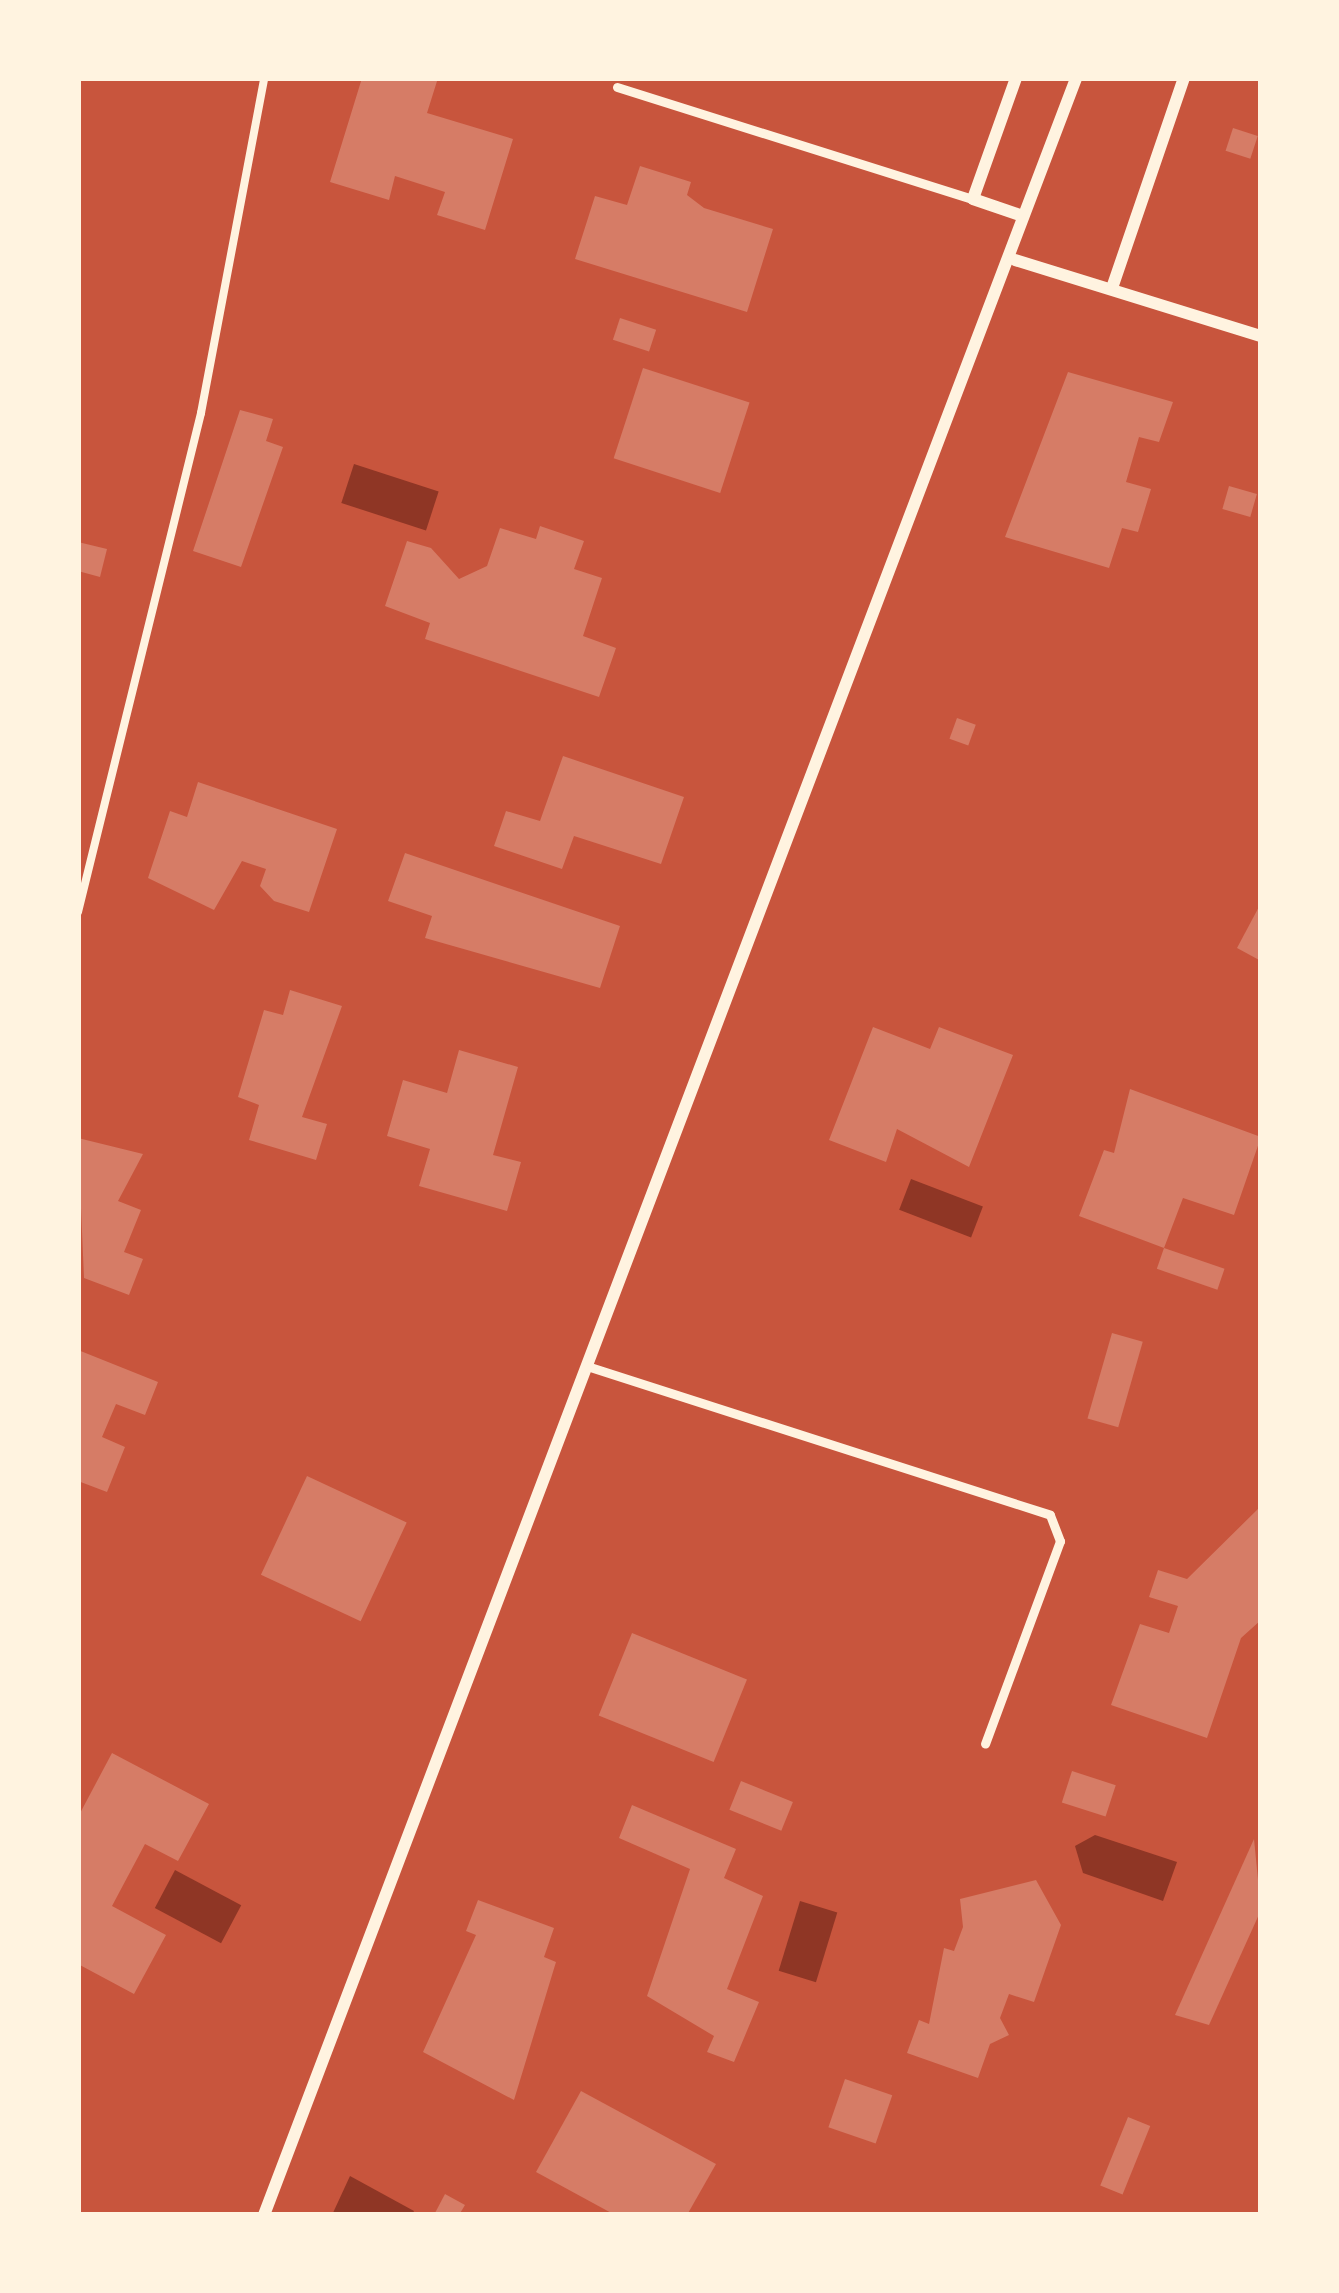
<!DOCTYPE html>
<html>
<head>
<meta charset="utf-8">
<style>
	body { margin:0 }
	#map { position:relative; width:1339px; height:2293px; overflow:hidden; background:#c8553d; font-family:"Source Sans 3",sans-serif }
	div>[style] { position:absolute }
	.water>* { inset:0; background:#8f3625; transform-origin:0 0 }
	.building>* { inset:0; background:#d67c66; transform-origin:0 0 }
	.path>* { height:8px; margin:-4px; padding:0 4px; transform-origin:4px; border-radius:4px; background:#fff3e0 }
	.service>* { height:9px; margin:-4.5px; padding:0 4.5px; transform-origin:4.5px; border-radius:4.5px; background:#fff3e0 }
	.minor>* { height:12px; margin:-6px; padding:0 6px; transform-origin:6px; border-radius:6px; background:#fff3e0 }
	span { translate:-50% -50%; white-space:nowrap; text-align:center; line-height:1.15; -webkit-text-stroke:12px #fff3e0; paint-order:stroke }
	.frame { position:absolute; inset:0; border:81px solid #fff3e0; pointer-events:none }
</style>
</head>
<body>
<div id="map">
	<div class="water">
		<i style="left:354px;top:464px;width:89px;height:41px;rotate:18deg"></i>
		<i style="left:911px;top:1179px;width:77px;height:33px;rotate:21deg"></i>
		<i style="clip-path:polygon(1095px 1835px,1177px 1862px,1163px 1901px,1083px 1873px,1075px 1846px)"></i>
		<i style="left:175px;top:1870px;width:75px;height:43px;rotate:28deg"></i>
		<i style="left:800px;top:1901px;width:39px;height:73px;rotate:17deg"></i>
		<i style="clip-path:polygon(350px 2176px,414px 2211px,412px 2215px,332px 2215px)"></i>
	</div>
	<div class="building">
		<i style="clip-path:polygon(362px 78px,438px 78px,427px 113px,513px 139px,485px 230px,437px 215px,445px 192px,395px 176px,389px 200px,330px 182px)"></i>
		<i style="left:1233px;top:128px;width:26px;height:24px;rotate:18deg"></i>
		<i style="clip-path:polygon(640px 166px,691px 182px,687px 195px,704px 208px,773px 229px,747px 312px,575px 259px,595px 196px,627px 205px)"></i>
		<i style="left:620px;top:318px;width:38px;height:23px;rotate:18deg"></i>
		<i style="left:643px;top:368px;width:112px;height:95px;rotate:18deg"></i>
		<i style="clip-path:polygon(1068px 372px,1173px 402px,1159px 442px,1139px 437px,1126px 482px,1151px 489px,1138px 532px,1122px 528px,1109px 568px,1005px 537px)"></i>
		<i style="clip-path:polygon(240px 410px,273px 419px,266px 441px,283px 447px,241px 567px,193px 551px)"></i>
		<i style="left:1229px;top:486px;width:29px;height:24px;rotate:16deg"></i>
		<i style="clip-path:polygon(540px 526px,584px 541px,574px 569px,602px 578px,583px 636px,616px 648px,599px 697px,425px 639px,430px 623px,385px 606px,407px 541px,431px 548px,459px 579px,487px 566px,500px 528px,536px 539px)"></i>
		<i style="clip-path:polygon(78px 542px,107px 549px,100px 577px,78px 571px)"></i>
		<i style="left:957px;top:718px;width:20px;height:22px;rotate:20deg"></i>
		<i style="clip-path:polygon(563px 756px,684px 797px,661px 864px,574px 836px,562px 869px,494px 846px,506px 811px,540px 821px)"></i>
		<i style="clip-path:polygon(198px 782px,337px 829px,309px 912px,274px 901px,260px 886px,266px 869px,242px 861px,214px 910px,148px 878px,170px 811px,187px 817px)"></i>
		<i style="clip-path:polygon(405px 853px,620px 926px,600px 988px,425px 938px,432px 916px,388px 901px)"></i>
		<i style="clip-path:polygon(1261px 903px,1261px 961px,1237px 948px)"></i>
		<i style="clip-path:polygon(290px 990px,342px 1006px,302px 1117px,327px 1124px,316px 1160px,249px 1140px,259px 1105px,238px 1097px,264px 1010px,283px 1015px)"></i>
		<i style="clip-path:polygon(873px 1027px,930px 1049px,939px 1027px,1013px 1055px,969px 1167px,897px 1129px,886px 1162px,829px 1140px)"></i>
		<i style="clip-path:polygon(459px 1050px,518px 1067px,493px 1155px,521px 1162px,507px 1211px,419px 1186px,430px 1149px,387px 1136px,403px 1080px,447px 1093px)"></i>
		<i style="clip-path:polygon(1130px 1089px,1261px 1137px,1234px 1215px,1183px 1198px,1164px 1248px,1079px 1216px,1104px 1150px,1114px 1153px)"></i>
		<i style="clip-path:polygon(78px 1138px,143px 1154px,118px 1201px,141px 1210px,124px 1252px,143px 1259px,129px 1295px,84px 1278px)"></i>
		<i style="left:1164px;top:1248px;width:64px;height:22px;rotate:19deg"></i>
		<i style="left:1112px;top:1333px;width:32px;height:89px;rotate:16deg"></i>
		<i style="clip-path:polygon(78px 1350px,158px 1382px,145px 1415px,116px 1404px,102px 1437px,125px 1447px,107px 1492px,78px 1481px)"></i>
		<i style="left:307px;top:1476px;width:110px;height:109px;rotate:25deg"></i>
		<i style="clip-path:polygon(1261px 1506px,1261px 1620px,1241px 1638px,1207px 1738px,1111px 1705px,1140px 1624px,1169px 1633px,1178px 1606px,1149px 1597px,1158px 1570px,1187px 1579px)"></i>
		<i style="left:632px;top:1633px;width:124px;height:89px;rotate:22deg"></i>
		<i style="clip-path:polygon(112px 1753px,209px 1804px,178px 1861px,145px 1844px,112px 1906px,166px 1935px,134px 1994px,78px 1964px,78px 1817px)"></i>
		<i style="left:1072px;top:1771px;width:46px;height:33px;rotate:18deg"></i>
		<i style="left:741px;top:1781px;width:56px;height:31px;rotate:22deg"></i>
		<i style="clip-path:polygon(632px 1805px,736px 1849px,724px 1878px,763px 1896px,727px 1989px,759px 2002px,734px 2062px,707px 2052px,714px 2036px,647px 1996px,690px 1869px,619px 1838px)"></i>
		<i style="clip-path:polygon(1254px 1839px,1261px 1910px,1209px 2025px,1175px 2015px)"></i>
		<i style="clip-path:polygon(1036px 1880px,1061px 1925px,1034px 2002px,1009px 1994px,1000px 2018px,1009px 2035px,990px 2044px,978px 2078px,907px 2053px,919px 2020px,929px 2024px,944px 1948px,954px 1951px,963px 1927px,960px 1899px)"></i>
		<i style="clip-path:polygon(478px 1900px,554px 1928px,544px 1957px,556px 1962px,514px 2100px,423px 2052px,476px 1935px,466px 1931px)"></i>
		<i style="left:845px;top:2079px;width:50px;height:51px;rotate:19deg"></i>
		<i style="clip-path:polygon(581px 2091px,716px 2164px,687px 2215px,615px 2215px,536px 2172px)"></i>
		<i style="left:1128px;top:2117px;width:24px;height:74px;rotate:22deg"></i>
		<i style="clip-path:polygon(445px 2194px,465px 2205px,459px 2215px,435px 2213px)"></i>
	</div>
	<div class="path">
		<i style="left:78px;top:912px;width:514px;rotate:-76.15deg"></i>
		<i style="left:201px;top:413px;width:341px;rotate:-79.3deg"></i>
	</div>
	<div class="service">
		<i style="left:617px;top:87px;width:373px;rotate:17.5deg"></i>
		<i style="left:590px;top:1367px;width:483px;rotate:17.8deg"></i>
		<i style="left:1050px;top:1515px;width:28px;rotate:69deg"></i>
		<i style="left:1060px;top:1541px;width:216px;rotate:110.3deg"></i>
	</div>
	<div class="minor">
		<i style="left:1016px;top:78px;width:128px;rotate:109.6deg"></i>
		<i style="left:973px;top:199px;width:53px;rotate:18.8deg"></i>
		<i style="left:1015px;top:260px;width:257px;rotate:17.2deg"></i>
		<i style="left:1112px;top:288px;width:222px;rotate:-71.1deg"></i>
		<i style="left:264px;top:2215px;width:2286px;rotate:-69.19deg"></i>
	</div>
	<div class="frame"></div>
</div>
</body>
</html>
